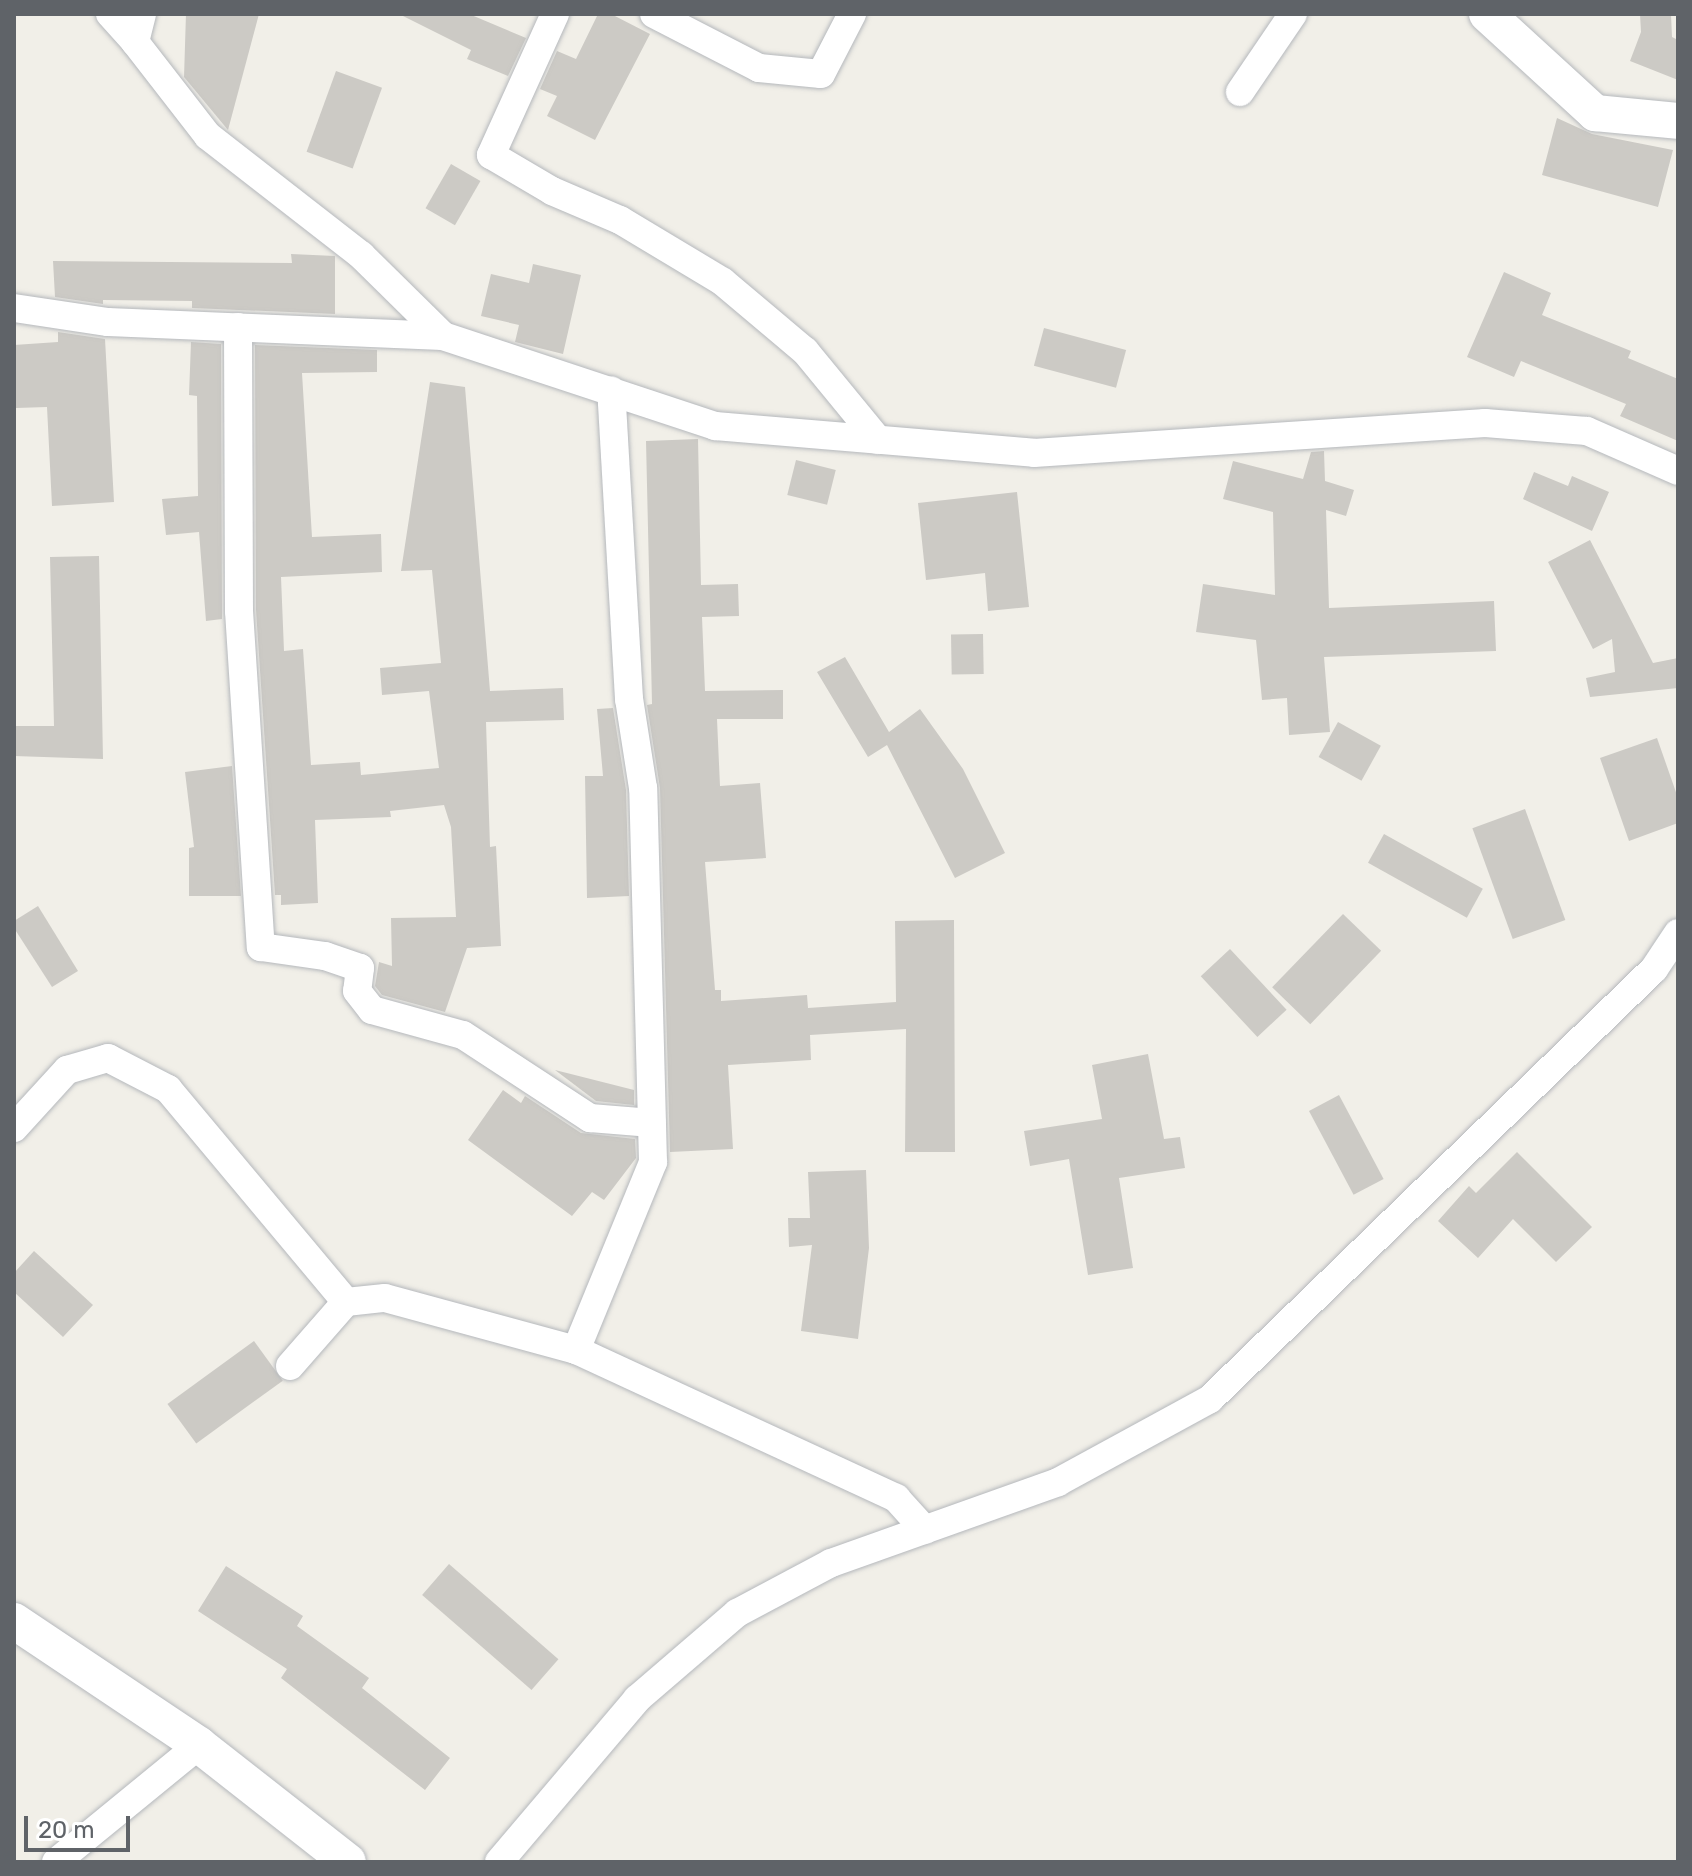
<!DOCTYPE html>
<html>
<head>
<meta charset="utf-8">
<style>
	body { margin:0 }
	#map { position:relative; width:1692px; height:1876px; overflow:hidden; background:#f1efe8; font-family:Rubik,sans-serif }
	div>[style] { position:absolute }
	.building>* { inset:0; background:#cccac5; transform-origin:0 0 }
	.roads { filter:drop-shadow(0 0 2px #b5b8bc) drop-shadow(0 0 2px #b5b8bc) }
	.minor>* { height:28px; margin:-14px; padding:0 14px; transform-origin:14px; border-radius:14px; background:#fff }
	.tertiary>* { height:36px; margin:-18px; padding:0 18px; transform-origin:18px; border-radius:18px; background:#fff }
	span { translate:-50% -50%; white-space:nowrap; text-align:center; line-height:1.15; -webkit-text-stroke:7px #fff; paint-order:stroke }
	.frame { position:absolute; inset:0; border:16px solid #5f6368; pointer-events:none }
	.scale { position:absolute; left:24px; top:1816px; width:106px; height:36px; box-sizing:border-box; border:4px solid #5f6368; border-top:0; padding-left:10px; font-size:24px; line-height:28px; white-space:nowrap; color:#5f6368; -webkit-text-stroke:6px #fff; paint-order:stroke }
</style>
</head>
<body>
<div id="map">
	<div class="building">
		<i style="clip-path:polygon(186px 14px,259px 14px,228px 130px,184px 77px)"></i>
		<i style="clip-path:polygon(399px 14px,469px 14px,526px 38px,508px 76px,467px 59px,471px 50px)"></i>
		<i style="clip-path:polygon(598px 14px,611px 14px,650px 34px,595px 140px,547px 116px,557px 96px,540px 89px,557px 51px,576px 59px)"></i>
		<i style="clip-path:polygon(1640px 14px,1671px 14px,1672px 37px,1678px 40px,1678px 80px,1630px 61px,1641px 32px)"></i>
		<i style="left:336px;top:71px;width:49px;height:86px;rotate:20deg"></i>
		<i style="clip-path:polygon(1557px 118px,1592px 134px,1673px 150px,1658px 207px,1542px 175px)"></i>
		<i style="left:451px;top:164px;width:34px;height:51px;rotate:30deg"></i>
		<i style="clip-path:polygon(291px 254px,335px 256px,335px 314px,192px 308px,192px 301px,103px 300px,103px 304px,55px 297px,53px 261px,292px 263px)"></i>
		<i style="clip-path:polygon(533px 264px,581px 275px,563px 354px,515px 342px,519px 325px,481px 316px,491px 274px,529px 283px)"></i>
		<i style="clip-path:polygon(1504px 272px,1551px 293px,1542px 315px,1631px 351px,1628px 358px,1678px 379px,1678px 441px,1620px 416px,1626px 404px,1521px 361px,1514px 377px,1467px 357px)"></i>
		<i style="left:1044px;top:328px;width:85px;height:39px;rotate:15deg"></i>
		<i style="clip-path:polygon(58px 332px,105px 339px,114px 502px,52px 506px,47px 407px,16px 408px,14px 345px,58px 342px)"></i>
		<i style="clip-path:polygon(191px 342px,221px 344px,222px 619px,206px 621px,199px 532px,166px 535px,162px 499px,198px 496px,197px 396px,189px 395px)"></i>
		<i style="clip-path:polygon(255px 345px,377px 350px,377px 372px,302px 373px,312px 537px,381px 534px,382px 572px,281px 577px,284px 651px,303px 649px,311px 765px,360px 762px,361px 775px,439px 768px,429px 691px,382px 695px,380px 668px,441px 663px,432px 570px,401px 571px,430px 382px,465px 387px,490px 691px,563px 688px,564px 720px,486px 722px,490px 847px,496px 846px,501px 946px,467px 948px,445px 1012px,382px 995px,375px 986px,379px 962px,392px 966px,391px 918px,456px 917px,451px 827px,444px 805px,390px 811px,391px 817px,315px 820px,318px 903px,281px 905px,281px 895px,275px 895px,256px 610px)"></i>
		<i style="clip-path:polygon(698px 439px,701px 585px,738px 584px,739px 616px,702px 617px,705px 691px,783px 690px,783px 719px,717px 719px,720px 786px,760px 783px,766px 858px,705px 862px,715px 990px,721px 990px,721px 1001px,807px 995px,808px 1008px,896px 1002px,895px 921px,954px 920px,955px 1152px,905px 1152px,906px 1029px,810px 1035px,811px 1060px,728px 1065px,733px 1149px,670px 1152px,660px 788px,647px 705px,652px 704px,646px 441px)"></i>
		<i style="clip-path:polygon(1324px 451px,1325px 481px,1354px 490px,1346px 516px,1326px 510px,1329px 608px,1494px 601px,1496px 651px,1324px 657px,1330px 732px,1289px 735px,1287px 698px,1262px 700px,1256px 640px,1196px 632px,1203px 584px,1275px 595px,1273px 512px,1223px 499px,1233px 461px,1303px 479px,1311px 452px)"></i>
		<i style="left:796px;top:460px;width:41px;height:36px;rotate:14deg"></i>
		<i style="clip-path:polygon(1534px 472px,1568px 486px,1572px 476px,1609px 492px,1592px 531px,1523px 499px)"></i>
		<i style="clip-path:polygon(1017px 492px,1029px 607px,988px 611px,985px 573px,926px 580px,918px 503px)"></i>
		<i style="clip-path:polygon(1590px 540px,1653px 663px,1678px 658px,1678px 688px,1590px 697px,1586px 678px,1615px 672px,1612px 639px,1593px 649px,1548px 562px)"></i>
		<i style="clip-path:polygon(99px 556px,103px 759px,14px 756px,14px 726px,54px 726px,50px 557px)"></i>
		<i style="left:983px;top:634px;width:40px;height:32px;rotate:89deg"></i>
		<i style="clip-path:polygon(845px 657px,889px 732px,920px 709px,963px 769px,1005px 853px,955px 878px,887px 745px,868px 757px,817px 672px)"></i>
		<i style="clip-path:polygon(613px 708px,626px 790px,629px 896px,587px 898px,585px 776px,603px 776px,597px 709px)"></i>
		<i style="left:1338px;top:722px;width:49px;height:40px;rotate:29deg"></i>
		<i style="clip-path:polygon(1657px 738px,1678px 798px,1678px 823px,1629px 841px,1600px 758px)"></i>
		<i style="clip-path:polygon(232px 766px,241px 896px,189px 896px,189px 848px,194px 847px,185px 772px)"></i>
		<i style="left:1525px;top:809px;width:118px;height:56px;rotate:70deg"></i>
		<i style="left:1384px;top:834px;width:113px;height:33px;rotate:29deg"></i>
		<i style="clip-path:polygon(38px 906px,78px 971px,52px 987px,14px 928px,14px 921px)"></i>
		<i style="left:1343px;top:914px;width:53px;height:102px;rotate:44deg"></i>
		<i style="left:1230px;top:949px;width:83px;height:40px;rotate:47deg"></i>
		<i style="clip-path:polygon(1148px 1054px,1164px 1139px,1180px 1137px,1185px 1168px,1119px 1178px,1133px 1268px,1088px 1275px,1069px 1159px,1030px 1166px,1024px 1131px,1102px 1119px,1092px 1065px)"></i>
		<i style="clip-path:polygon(555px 1070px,634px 1090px,634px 1105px,596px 1101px)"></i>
		<i style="clip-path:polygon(503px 1090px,521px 1103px,525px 1096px,581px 1133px,635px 1139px,636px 1158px,604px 1200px,592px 1192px,572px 1216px,468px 1140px)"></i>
		<i style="left:1339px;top:1095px;width:95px;height:34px;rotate:62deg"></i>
		<i style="clip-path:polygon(1517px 1152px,1592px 1227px,1556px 1262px,1513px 1219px,1478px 1258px,1438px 1221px,1469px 1186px,1476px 1193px)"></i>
		<i style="clip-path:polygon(866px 1170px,869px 1248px,858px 1339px,801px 1331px,812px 1245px,789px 1247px,788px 1218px,810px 1218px,808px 1172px)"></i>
		<i style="clip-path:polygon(34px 1251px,93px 1305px,63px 1337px,14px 1292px,14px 1273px)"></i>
		<i style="left:254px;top:1341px;width:49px;height:107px;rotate:54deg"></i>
		<i style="left:449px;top:1564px;width:145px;height:41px;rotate:41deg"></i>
		<i style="clip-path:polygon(226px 1566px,303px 1616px,297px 1626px,369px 1678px,362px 1688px,450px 1758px,425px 1790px,281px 1678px,287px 1669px,198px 1611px)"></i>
	</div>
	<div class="roads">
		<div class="minor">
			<i style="left:110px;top:14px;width:38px;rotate:48deg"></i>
			<i style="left:142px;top:14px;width:29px;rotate:104deg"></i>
			<i style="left:135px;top:42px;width:119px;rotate:52.2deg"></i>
			<i style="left:208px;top:136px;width:194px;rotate:37.9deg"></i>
			<i style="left:361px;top:255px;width:115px;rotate:44.6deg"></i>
			<i style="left:555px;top:14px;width:155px;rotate:114.4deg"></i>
			<i style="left:491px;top:155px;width:71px;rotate:30.5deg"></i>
			<i style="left:552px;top:191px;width:74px;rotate:23.1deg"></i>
			<i style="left:620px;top:220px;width:120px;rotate:31deg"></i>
			<i style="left:723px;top:282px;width:107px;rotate:40.1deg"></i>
			<i style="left:805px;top:351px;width:115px;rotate:50.6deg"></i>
			<i style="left:654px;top:14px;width:118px;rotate:27.2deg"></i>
			<i style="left:759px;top:68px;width:62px;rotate:5.5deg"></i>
			<i style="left:821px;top:74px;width:68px;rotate:-62.7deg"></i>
			<i style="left:1240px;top:92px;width:94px;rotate:-55.8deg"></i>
			<i style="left:14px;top:308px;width:95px;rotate:8.5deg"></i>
			<i style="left:108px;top:322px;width:335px;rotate:2.4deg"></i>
			<i style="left:443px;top:336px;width:287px;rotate:18.3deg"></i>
			<i style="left:715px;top:426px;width:320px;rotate:4.8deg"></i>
			<i style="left:1034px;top:453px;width:452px;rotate:-3.8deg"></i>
			<i style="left:1485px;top:423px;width:102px;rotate:4.5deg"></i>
			<i style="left:1587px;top:431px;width:99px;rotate:23.7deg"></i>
			<i style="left:238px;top:327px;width:284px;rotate:89.8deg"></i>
			<i style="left:239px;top:611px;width:337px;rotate:86.3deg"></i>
			<i style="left:261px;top:947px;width:65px;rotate:8deg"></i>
			<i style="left:325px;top:956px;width:37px;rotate:19deg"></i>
			<i style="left:360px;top:968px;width:23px;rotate:97deg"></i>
			<i style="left:357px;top:991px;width:24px;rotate:52deg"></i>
			<i style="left:372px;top:1010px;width:94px;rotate:15.4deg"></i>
			<i style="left:463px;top:1035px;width:152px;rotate:33.2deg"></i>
			<i style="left:590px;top:1118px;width:62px;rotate:4.6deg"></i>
			<i style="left:14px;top:1128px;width:79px;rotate:-47.6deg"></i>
			<i style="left:67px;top:1070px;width:43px;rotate:-16.3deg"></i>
			<i style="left:108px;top:1058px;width:68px;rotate:27.3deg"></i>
			<i style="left:168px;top:1089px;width:278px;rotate:50.1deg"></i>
			<i style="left:346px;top:1302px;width:39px;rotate:-6deg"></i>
			<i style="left:385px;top:1298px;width:198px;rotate:15.2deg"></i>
			<i style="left:576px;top:1350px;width:353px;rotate:24.8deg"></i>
			<i style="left:896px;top:1498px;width:43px;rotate:47.8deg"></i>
			<i style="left:576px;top:1350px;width:203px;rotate:-67.7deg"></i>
			<i style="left:653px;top:1162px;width:374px;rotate:-91.5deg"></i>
			<i style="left:643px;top:788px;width:90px;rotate:-98.9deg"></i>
			<i style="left:629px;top:699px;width:309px;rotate:-93.3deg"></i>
			<i style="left:290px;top:1366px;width:85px;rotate:-48.8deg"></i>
			<i style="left:56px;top:1862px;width:185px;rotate:-39.3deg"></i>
			<i style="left:499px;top:1862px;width:214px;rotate:-49.7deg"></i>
			<i style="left:637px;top:1699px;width:132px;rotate:-40.7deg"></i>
			<i style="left:737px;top:1613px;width:106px;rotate:-28deg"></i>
			<i style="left:831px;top:1563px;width:241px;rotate:-19.6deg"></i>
			<i style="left:1058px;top:1482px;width:173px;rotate:-28.6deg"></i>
			<i style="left:1210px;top:1399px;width:618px;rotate:-44.08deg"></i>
			<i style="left:1654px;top:969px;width:43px;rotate:-56.3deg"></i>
		</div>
		<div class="tertiary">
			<i style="left:1487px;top:14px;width:147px;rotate:42.5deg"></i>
			<i style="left:1595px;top:113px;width:83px;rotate:5.5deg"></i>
			<i style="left:14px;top:1621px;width:223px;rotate:33.8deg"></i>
			<i style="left:199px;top:1745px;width:189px;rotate:38.1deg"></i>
		</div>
	</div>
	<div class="frame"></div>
	<div class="scale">20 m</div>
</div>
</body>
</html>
